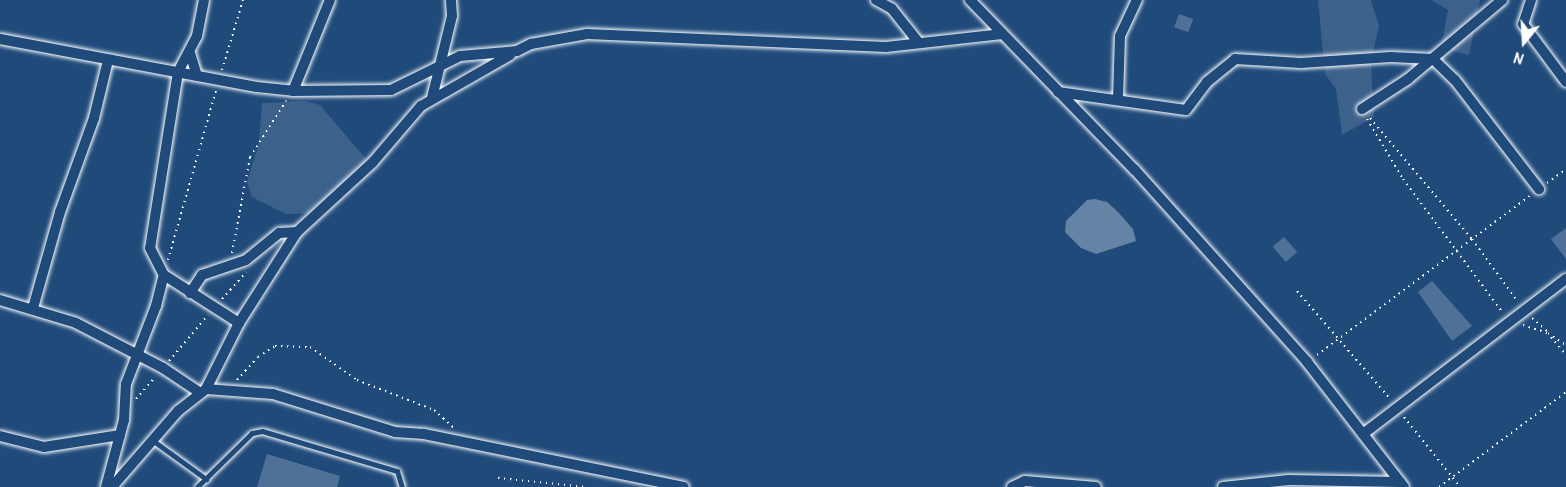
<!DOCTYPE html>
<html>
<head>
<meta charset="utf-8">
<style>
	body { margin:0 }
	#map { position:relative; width:1566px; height:487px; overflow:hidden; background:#1f4a7a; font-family:"Patrick Hand",sans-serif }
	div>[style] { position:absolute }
	.green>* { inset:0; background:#3c618b }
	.water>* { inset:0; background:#6583a4 }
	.building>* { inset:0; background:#507197; transform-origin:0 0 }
	.path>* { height:2px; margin-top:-1px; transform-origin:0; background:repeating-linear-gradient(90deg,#fff 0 1.5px,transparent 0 6px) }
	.roads { filter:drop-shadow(0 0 2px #fff) drop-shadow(0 0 2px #fff) }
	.lane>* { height:5px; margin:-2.5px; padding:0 2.5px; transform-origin:2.5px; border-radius:2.5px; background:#1f4a7a }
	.street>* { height:10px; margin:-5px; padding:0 5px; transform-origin:5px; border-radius:5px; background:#1f4a7a }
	span { translate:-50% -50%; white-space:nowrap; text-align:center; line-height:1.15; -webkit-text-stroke:4.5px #1f4a7a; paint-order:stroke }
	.north { position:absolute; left:1494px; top:12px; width:60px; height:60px; -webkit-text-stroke:4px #1f4a7a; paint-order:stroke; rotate:198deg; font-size:16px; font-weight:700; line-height:24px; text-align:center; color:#fff }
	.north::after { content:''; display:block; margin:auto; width:21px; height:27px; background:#fff; clip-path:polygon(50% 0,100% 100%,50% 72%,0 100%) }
</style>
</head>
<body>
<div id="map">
	<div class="green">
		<i style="clip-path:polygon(1318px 0,1371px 0,1379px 26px,1371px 62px,1374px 117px,1342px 135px,1336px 89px,1325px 74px)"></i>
		<i style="clip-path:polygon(1431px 0,1480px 0,1469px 55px,1441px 48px,1448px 10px)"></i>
		<i style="clip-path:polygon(305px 101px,320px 105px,367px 160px,314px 213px,286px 214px,252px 197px,247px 182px,259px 143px,262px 103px)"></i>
	</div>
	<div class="water">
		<i style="clip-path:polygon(1095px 199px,1107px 202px,1118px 212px,1133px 229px,1136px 241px,1096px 254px,1081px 248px,1065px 232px,1066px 221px,1087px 200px)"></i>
	</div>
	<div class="building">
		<i style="left:1179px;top:14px;width:15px;height:14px;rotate:20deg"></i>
		<i style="clip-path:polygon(1566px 228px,1566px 259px,1551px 239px)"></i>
		<i style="left:1284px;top:237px;width:20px;height:15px;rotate:49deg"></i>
		<i style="clip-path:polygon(1432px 281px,1472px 326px,1452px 341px,1418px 292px)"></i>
		<i style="clip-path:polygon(267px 454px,340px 476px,337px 487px,257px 487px)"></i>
	</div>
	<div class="path">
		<i style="left:222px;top:70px;width:73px;rotate:-73.3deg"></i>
		<i style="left:1370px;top:118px;width:158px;rotate:49.9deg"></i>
		<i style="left:1472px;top:239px;width:78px;rotate:53.9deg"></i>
		<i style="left:1367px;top:119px;width:70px;rotate:59deg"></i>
		<i style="left:1403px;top:179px;width:167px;rotate:53.3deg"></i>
		<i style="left:1547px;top:183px;width:24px;rotate:-36deg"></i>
		<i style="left:232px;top:253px;width:98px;rotate:-79.4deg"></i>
		<i style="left:250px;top:157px;width:67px;rotate:-57.3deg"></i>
		<i style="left:168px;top:260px;width:177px;rotate:-74.2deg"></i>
		<i style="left:1297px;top:291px;width:144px;rotate:49.2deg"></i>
		<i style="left:222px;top:299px;width:36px;rotate:-48deg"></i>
		<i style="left:1532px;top:318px;width:21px;rotate:41deg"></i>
		<i style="left:1523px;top:325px;width:26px;rotate:18deg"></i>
		<i style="left:1548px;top:333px;width:22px;rotate:34deg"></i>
		<i style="left:1551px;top:337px;width:23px;rotate:50deg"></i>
		<i style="left:1317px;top:355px;width:267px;rotate:-36.8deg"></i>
		<i style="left:169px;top:361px;width:60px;rotate:-49.7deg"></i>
		<i style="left:237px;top:380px;width:31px;rotate:-48deg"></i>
		<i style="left:258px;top:357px;width:20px;rotate:-33deg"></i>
		<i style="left:275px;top:346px;width:35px;rotate:2deg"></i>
		<i style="left:310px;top:347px;width:57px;rotate:35.1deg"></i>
		<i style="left:357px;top:380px;width:83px;rotate:21.3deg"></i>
		<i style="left:434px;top:410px;width:28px;rotate:42deg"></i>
		<i style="left:136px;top:399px;width:30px;rotate:-49deg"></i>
		<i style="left:1404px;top:417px;width:90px;rotate:51.3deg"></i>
		<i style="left:498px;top:478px;width:89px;rotate:5.8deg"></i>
		<i style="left:1439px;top:487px;width:159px;rotate:-36.8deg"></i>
	</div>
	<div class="roads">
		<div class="lane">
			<i style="left:152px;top:440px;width:67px;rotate:35.8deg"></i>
			<i style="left:197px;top:487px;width:77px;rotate:-44.5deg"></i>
			<i style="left:252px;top:433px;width:10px;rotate:-11deg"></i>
			<i style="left:262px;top:431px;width:141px;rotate:16.5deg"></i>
			<i style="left:397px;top:471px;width:17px;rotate:73deg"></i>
		</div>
		<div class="street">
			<i style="left:204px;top:0;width:37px;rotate:101deg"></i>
			<i style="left:197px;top:36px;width:41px;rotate:117.8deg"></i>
			<i style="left:178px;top:72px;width:178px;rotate:99deg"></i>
			<i style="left:150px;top:248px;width:30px;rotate:63deg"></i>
			<i style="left:164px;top:275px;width:89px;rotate:32.6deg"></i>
			<i style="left:876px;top:0;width:18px;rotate:29deg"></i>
			<i style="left:892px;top:9px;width:43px;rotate:51.5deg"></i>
			<i style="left:970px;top:0;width:237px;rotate:45.9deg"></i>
			<i style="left:1135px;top:170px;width:258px;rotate:48.1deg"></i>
			<i style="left:1307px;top:362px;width:158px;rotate:52.2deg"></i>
			<i style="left:1531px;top:0;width:25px;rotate:108deg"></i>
			<i style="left:1523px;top:24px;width:72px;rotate:53.4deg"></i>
			<i style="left:0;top:39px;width:261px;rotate:10.6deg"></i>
			<i style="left:257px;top:87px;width:36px;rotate:6deg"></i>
			<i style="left:293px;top:91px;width:98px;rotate:-0.6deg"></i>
			<i style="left:391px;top:90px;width:77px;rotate:-26.2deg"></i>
			<i style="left:460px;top:56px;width:57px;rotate:-5deg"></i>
			<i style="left:517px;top:51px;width:16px;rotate:-27deg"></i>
			<i style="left:531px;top:44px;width:57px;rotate:-10.1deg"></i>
			<i style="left:587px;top:34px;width:299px;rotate:2.5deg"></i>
			<i style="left:886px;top:47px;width:117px;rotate:-6.4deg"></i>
			<i style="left:190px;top:53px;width:24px;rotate:73deg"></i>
			<i style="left:293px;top:91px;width:98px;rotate:-67.9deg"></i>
			<i style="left:1058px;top:92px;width:129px;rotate:8deg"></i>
			<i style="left:1186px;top:110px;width:35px;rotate:-53deg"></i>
			<i style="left:1207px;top:82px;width:36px;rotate:-39deg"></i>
			<i style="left:1235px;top:59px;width:66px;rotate:3.5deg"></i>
			<i style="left:1301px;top:63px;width:90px;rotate:-3.8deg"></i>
			<i style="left:1391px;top:57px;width:42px;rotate:2.7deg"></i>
			<i style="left:1433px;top:59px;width:30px;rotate:44deg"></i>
			<i style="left:1455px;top:80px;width:138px;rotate:52.4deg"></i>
			<i style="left:432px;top:98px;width:84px;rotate:-76.3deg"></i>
			<i style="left:452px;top:16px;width:16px;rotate:-94deg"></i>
			<i style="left:1118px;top:99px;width:63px;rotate:-88.2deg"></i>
			<i style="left:1120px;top:36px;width:40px;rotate:-65deg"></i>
			<i style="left:1362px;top:109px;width:55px;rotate:-33.1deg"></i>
			<i style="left:1408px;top:79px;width:123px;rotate:-40deg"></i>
			<i style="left:190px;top:293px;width:22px;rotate:-56deg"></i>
			<i style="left:202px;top:275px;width:46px;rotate:-18.8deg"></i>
			<i style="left:246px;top:260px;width:43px;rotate:-39.3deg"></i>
			<i style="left:279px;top:233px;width:18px;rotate:-3deg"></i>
			<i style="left:0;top:300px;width:79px;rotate:16.8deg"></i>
			<i style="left:76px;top:323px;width:98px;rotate:27.3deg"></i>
			<i style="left:163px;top:368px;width:43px;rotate:33.7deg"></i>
			<i style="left:33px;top:308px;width:100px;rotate:-74.3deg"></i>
			<i style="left:60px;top:212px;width:100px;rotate:-70.1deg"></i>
			<i style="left:94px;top:118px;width:60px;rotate:-76.4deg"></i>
			<i style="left:206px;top:389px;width:74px;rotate:-63.4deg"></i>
			<i style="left:239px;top:323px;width:108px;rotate:-57.5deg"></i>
			<i style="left:297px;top:232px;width:103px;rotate:-42.6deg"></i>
			<i style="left:373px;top:162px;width:74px;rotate:-49.4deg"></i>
			<i style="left:421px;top:106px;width:103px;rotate:-29.8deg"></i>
			<i style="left:1363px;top:434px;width:255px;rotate:-37.4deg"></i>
			<i style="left:0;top:436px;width:45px;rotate:14deg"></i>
			<i style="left:44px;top:447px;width:77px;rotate:-9deg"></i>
			<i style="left:106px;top:487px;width:69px;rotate:-75deg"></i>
			<i style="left:124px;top:420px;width:36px;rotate:-87deg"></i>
			<i style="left:126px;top:384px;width:84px;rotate:-69deg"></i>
			<i style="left:156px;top:306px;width:32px;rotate:-76deg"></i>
			<i style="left:112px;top:487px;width:101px;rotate:-49deg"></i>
			<i style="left:178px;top:411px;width:36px;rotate:-38deg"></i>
			<i style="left:206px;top:389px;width:67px;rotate:4.3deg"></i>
			<i style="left:273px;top:394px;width:128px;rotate:17.3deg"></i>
			<i style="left:395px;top:432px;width:29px;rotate:4deg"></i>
			<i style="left:424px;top:434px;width:265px;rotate:11.5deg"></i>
			<i style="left:1012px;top:487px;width:14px;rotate:-25deg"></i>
			<i style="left:1025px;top:481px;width:71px;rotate:4.8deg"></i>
			<i style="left:1223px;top:487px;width:66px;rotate:-6.1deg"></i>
			<i style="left:1289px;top:480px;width:111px;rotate:1deg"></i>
		</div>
	</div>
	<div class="north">N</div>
</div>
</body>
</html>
